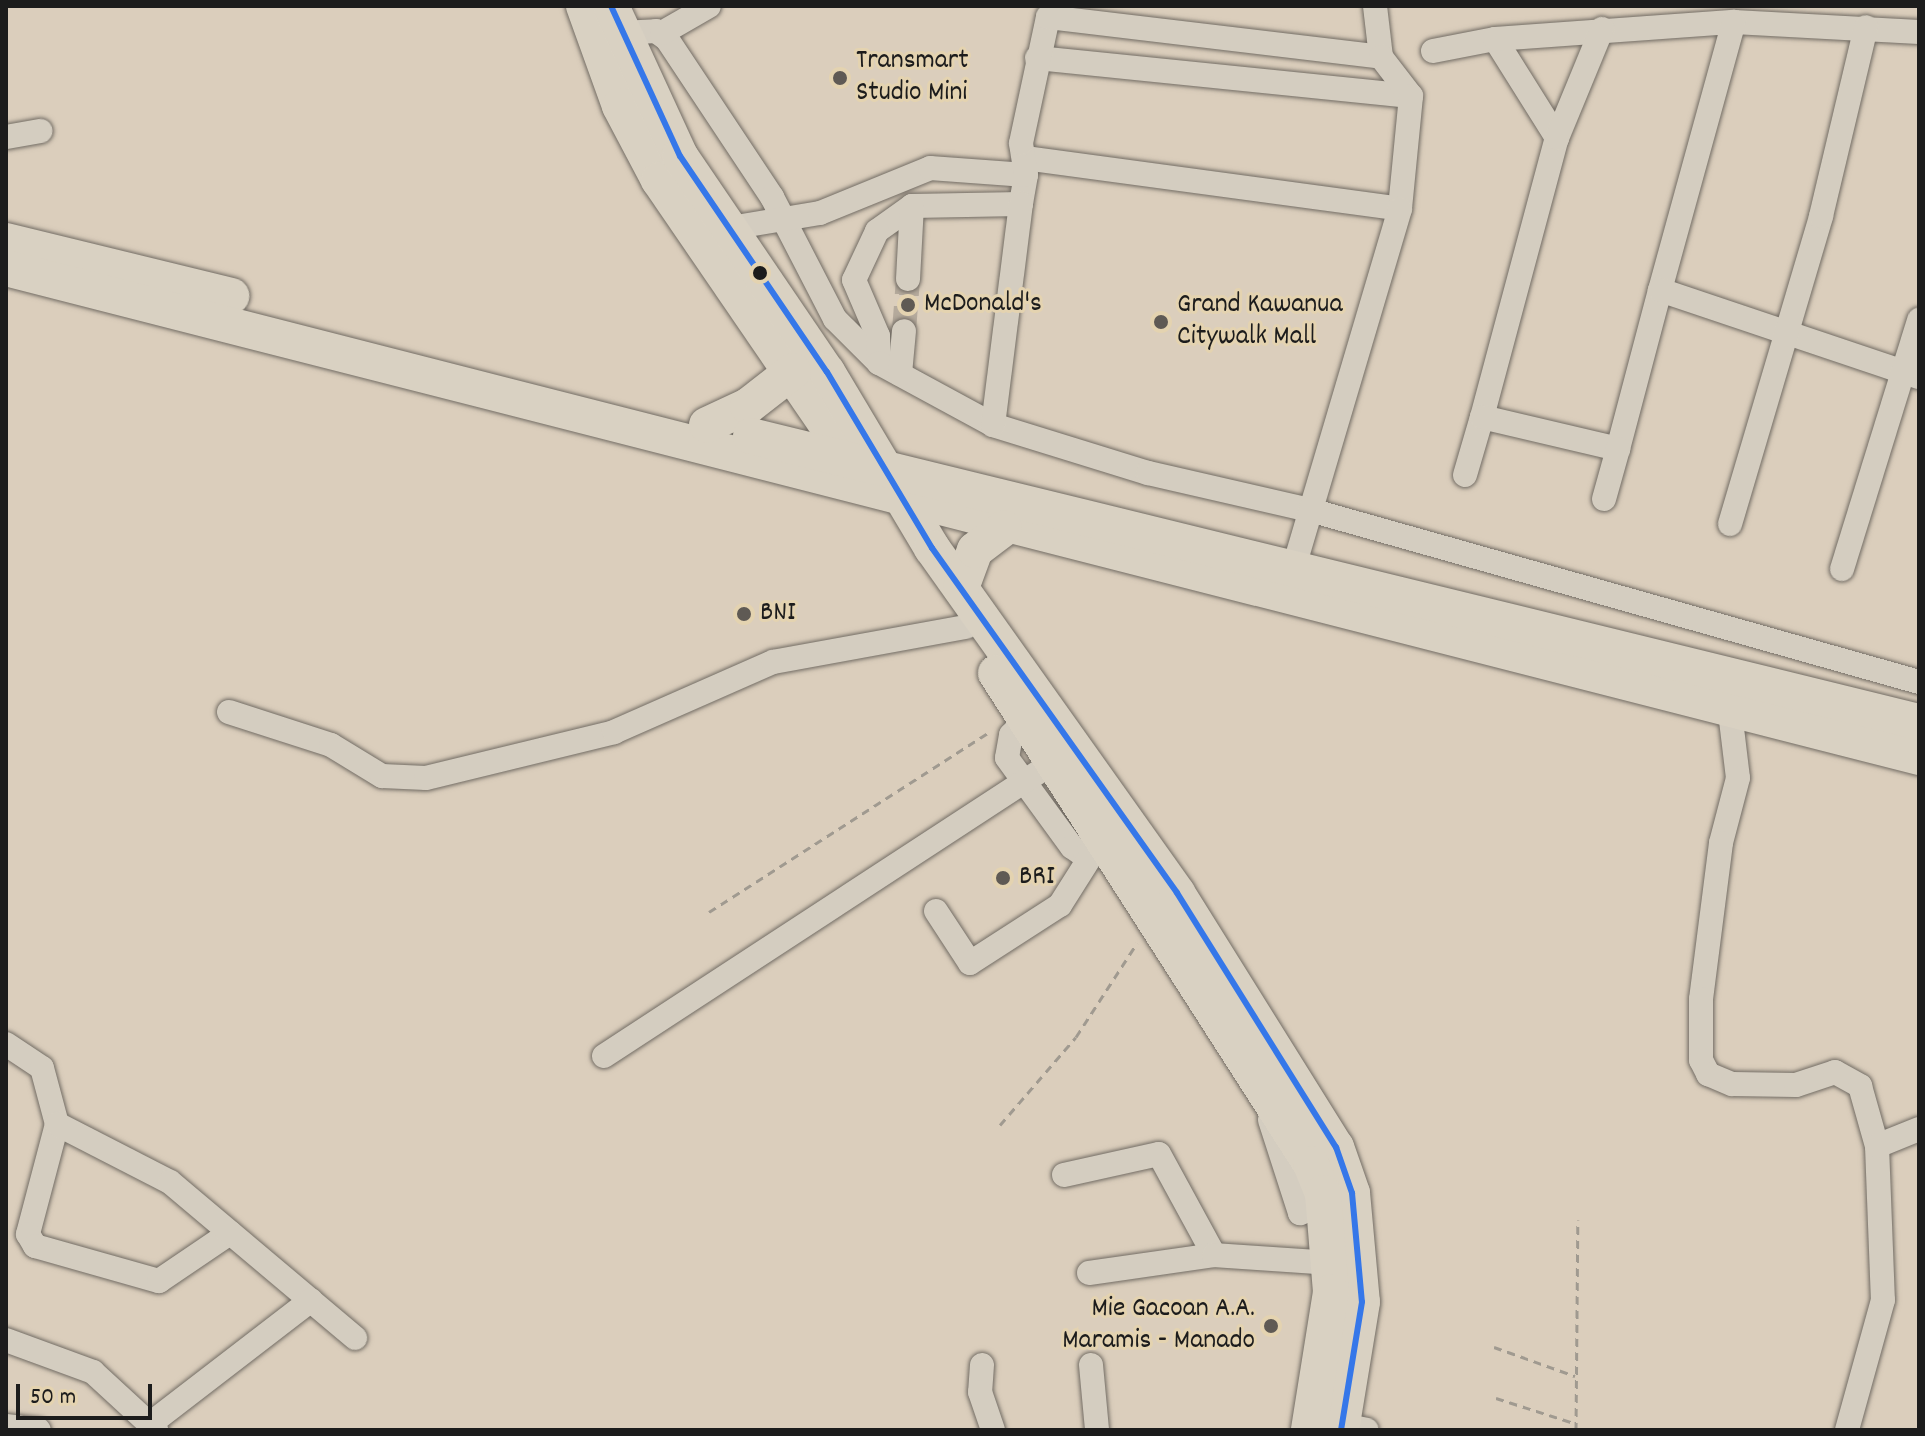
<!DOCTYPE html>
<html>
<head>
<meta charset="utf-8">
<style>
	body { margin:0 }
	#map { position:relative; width:1925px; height:1436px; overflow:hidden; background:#dbcebc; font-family:Dekko,sans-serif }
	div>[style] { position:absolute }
	.minor-tunnel>* { height:24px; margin-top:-12px; transform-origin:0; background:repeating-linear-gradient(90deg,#b5aa9c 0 24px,transparent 0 36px) }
	.path>* { height:3px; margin-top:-1.5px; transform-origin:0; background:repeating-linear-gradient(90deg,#a09a90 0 8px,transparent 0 14px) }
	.roads { filter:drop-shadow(0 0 2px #726c64) drop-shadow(0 0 2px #726c64) }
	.minor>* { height:24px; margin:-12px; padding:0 12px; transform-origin:12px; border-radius:12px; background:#d4cdc0 }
	.highway>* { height:36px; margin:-18px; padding:0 18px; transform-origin:18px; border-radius:18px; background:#d9d1c2 }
	.bus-1>* { height:6px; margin:-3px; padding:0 3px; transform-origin:3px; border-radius:3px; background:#3577e9 }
	.dots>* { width:22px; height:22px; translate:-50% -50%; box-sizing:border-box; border:4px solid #e4d3b0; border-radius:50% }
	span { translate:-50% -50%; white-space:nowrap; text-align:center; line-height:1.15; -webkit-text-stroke:6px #e4d3b0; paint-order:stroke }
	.poi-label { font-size:28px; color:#1c1c1c }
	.left { translate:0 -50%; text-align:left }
	.right { translate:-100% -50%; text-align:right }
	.frame { position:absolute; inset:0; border:8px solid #1c1c1c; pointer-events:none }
	.scale { position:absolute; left:16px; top:1384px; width:136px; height:36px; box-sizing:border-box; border:4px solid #1c1c1c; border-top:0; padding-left:10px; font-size:24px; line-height:28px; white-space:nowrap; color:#1c1c1c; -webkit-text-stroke:6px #e4d3b0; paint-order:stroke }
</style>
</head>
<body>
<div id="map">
	<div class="minor-tunnel">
		<i style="left:904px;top:331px;width:52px;rotate:-85.6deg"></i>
	</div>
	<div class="path">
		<i style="left:709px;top:912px;width:335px;rotate:-32.7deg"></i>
		<i style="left:1000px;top:1125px;width:116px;rotate:-49.2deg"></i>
		<i style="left:1076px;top:1037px;width:112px;rotate:-57deg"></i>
		<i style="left:1494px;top:1347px;width:86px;rotate:19.7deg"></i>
		<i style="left:1496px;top:1398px;width:85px;rotate:17.8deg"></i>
		<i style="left:1576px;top:1430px;width:210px;rotate:-89.5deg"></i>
	</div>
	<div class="roads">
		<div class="minor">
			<i style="left:1375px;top:6px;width:51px;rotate:83.3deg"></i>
			<i style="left:620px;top:33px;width:36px;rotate:-3deg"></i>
			<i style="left:656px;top:31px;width:14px;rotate:36deg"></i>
			<i style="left:667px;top:39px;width:190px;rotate:56.4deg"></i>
			<i style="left:772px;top:197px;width:137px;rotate:62.7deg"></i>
			<i style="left:835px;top:319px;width:62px;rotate:45deg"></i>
			<i style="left:662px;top:33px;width:54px;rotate:-29.9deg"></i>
			<i style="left:1495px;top:39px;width:117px;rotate:57.9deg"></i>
			<i style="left:1433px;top:51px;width:63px;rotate:-11deg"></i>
			<i style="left:1495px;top:39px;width:240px;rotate:-4.1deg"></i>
			<i style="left:1734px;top:22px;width:185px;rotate:3.1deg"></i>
			<i style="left:1037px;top:58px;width:376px;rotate:5.8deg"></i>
			<i style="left:6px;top:137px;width:35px;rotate:-10deg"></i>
			<i style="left:1025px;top:158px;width:378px;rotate:7.7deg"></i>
			<i style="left:1026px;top:175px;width:29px;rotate:100deg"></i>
			<i style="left:1021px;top:204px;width:109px;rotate:178.9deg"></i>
			<i style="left:912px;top:206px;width:43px;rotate:144.5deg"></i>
			<i style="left:877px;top:231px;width:54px;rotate:115.1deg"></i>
			<i style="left:854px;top:280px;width:61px;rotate:66.8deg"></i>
			<i style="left:878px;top:336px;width:27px;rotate:88deg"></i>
			<i style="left:879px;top:363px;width:130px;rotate:28.5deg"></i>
			<i style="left:993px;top:425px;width:162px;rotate:17.2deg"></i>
			<i style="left:1148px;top:473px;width:166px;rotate:12.9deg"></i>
			<i style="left:1310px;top:510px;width:633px;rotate:15.77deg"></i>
			<i style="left:730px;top:228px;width:91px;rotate:-9.5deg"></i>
			<i style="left:820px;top:213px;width:119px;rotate:-22.2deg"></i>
			<i style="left:930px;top:168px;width:96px;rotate:4.2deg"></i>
			<i style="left:1026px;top:175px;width:32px;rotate:-99deg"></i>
			<i style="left:1021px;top:143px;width:129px;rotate:-77.9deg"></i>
			<i style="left:1048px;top:17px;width:335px;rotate:6.8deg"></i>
			<i style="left:1381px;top:57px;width:49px;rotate:52.4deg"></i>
			<i style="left:1411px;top:96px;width:114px;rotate:95.6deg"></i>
			<i style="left:1400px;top:209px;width:372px;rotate:106.5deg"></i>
			<i style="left:908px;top:279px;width:73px;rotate:-86.9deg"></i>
			<i style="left:1660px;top:290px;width:278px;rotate:-74.6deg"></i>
			<i style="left:900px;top:374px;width:43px;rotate:-84.7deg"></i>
			<i style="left:1482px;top:417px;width:289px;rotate:-75deg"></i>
			<i style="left:1557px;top:138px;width:118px;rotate:-67.6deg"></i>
			<i style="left:993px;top:425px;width:223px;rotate:-82.8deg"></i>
			<i style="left:1465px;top:475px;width:60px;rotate:-73.7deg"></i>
			<i style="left:1482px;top:417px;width:140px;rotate:13.2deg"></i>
			<i style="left:1618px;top:449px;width:164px;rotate:-75.2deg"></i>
			<i style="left:1660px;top:290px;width:273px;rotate:18.6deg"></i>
			<i style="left:1604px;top:499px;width:52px;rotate:-74.4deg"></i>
			<i style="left:1730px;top:524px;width:321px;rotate:-73.5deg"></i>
			<i style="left:1821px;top:216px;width:194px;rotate:-76.6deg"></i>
			<i style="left:1842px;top:569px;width:261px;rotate:-72.8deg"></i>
			<i style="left:229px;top:712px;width:107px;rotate:17.9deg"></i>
			<i style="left:331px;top:745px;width:60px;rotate:31.3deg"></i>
			<i style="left:382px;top:776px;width:44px;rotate:2.6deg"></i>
			<i style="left:426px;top:778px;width:194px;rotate:-13.7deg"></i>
			<i style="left:614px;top:732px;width:174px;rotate:-23.8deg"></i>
			<i style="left:773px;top:662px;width:196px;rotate:-10.3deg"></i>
			<i style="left:1730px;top:712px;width:66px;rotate:83.1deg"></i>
			<i style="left:1738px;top:778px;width:67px;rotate:104.7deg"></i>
			<i style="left:1721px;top:843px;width:157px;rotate:97.3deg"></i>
			<i style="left:1701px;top:999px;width:61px;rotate:90deg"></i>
			<i style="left:1701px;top:1060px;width:16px;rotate:63deg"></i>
			<i style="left:1708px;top:1074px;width:26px;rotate:23deg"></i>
			<i style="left:1732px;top:1084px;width:64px;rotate:0.9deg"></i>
			<i style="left:1796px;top:1085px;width:41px;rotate:-18.4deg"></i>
			<i style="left:1835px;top:1072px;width:29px;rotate:29deg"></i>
			<i style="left:1860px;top:1086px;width:62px;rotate:74.2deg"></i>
			<i style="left:1877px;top:1146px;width:154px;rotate:87.8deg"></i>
			<i style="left:1883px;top:1300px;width:135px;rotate:105.5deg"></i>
			<i style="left:1026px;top:720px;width:21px;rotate:135deg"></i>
			<i style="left:1011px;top:735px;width:23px;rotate:100deg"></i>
			<i style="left:1007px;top:758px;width:110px;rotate:53.9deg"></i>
			<i style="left:1072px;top:847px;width:16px;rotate:35deg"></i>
			<i style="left:1085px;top:856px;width:17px;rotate:-13deg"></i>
			<i style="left:936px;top:911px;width:62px;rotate:56.8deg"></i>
			<i style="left:970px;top:963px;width:107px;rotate:-32.8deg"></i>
			<i style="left:1060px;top:905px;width:58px;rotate:-57.7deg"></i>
			<i style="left:6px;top:1044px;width:43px;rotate:33.7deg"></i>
			<i style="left:42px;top:1068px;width:58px;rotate:75deg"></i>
			<i style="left:57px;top:1124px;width:114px;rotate:104.8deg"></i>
			<i style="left:28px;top:1234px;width:14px;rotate:60deg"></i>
			<i style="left:35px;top:1246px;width:129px;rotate:15.8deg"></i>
			<i style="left:159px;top:1281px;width:86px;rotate:-34.1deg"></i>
			<i style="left:604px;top:1056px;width:538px;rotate:-33.16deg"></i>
			<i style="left:1270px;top:1120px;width:98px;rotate:72.1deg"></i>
			<i style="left:1300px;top:1213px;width:24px;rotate:-19deg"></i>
			<i style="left:57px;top:1124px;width:127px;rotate:27.2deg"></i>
			<i style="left:170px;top:1182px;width:242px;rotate:40.1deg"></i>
			<i style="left:1877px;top:1146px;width:45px;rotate:-22deg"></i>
			<i style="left:1064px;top:1175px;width:97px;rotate:-12.5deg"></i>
			<i style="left:1159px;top:1154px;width:115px;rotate:61.4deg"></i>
			<i style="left:1089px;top:1273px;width:126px;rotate:-8.2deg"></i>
			<i style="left:1214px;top:1255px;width:117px;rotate:3.9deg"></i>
			<i style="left:6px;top:1340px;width:93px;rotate:20.2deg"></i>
			<i style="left:93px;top:1372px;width:86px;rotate:42.6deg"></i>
			<i style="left:982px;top:1365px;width:27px;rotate:94deg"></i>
			<i style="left:980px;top:1392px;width:40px;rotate:71.1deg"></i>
			<i style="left:1091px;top:1365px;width:65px;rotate:84.7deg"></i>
			<i style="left:150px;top:1424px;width:203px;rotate:-37.6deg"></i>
			<i style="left:1342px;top:1425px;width:25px;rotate:11deg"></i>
			<i style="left:6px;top:1426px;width:33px;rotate:7deg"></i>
		</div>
		<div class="highway">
			<i style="left:584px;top:6px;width:106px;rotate:70.2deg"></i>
			<i style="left:620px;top:106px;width:84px;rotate:62.2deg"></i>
			<i style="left:659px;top:180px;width:350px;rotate:55.6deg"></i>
			<i style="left:611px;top:6px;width:165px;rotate:65.3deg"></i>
			<i style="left:680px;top:156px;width:261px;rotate:55.8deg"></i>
			<i style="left:827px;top:372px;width:205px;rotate:59.2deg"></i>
			<i style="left:932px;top:548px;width:423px;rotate:54.6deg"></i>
			<i style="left:1177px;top:893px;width:300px;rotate:58deg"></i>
			<i style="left:1336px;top:1147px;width:49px;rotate:70.8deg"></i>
			<i style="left:1352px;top:1193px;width:109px;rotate:84.8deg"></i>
			<i style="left:1362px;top:1302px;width:130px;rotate:99.3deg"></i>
			<i style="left:6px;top:241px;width:232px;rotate:13.7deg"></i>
			<i style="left:6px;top:268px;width:1975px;rotate:14.34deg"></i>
			<i style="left:707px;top:425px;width:45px;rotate:-24.9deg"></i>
			<i style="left:748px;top:406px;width:57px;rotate:-37.9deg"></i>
			<i style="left:751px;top:436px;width:1203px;rotate:13.76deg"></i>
			<i style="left:961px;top:588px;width:40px;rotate:-69.8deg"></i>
			<i style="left:975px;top:550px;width:36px;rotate:-37deg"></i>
			<i style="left:996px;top:673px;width:583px;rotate:57.32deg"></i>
			<i style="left:1311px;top:1164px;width:31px;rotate:68deg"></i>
			<i style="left:1323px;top:1193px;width:99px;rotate:85.4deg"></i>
			<i style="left:1331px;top:1292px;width:140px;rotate:99.1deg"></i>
		</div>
	</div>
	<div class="bus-1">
		<i style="left:611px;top:6px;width:165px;rotate:65.3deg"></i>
		<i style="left:680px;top:156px;width:261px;rotate:55.8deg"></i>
		<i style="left:827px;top:372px;width:205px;rotate:59.2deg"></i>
		<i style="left:932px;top:548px;width:423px;rotate:54.6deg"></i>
		<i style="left:1177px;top:893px;width:300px;rotate:58deg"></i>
		<i style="left:1336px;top:1147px;width:49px;rotate:70.8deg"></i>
		<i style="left:1352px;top:1193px;width:109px;rotate:84.8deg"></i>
		<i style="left:1362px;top:1302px;width:130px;rotate:99.3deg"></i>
	</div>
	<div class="dots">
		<i style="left:840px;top:78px;background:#5f5a54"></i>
		<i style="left:760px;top:273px;background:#1c1c1c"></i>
		<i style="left:908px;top:305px;background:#5f5a54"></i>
		<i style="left:1161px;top:322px;background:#5f5a54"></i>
		<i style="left:744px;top:614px;background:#5f5a54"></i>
		<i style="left:1003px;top:878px;background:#5f5a54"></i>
		<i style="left:1271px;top:1326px;background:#5f5a54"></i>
	</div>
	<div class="poi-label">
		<span class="left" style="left:856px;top:78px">Transmart<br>Studio Mini</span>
		<span class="left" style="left:924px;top:305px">McDonald's</span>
		<span class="left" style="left:1177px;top:322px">Grand Kawanua<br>Citywalk Mall</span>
		<span class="left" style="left:760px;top:614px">BNI</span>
		<span class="left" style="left:1019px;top:878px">BRI</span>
		<span class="right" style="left:1255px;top:1326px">Mie Gacoan A.A.<br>Maramis - Manado</span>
	</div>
	<div class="frame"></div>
	<div class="scale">50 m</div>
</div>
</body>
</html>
